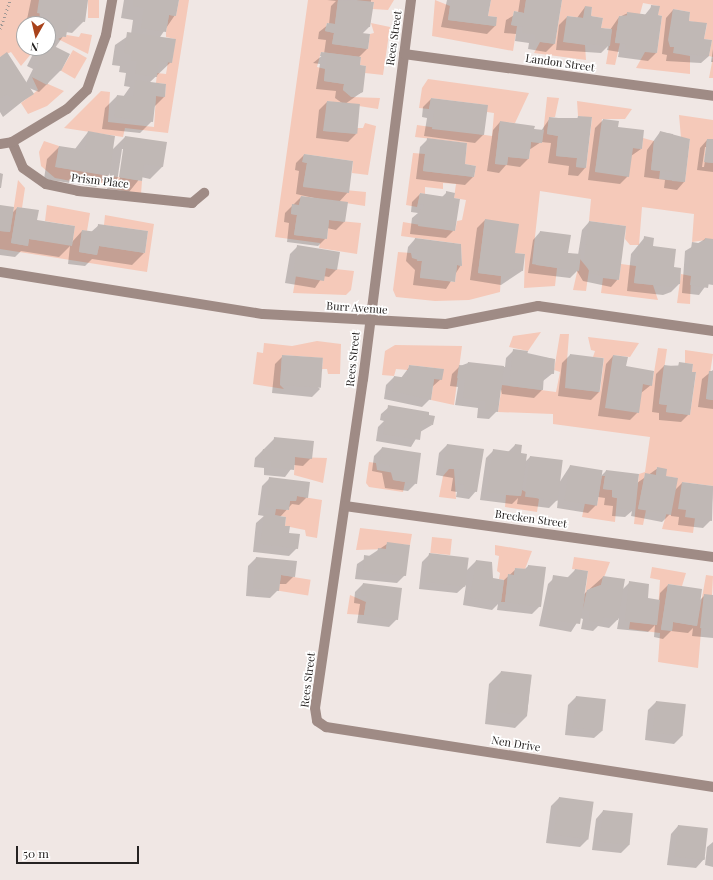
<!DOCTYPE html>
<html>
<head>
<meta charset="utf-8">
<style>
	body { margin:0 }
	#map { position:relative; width:713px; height:880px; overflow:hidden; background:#f0e7e4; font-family:"Playfair Display",serif }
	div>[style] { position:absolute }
	.green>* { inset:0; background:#f5c9b9; transform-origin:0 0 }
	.shadow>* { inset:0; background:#0003 }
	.building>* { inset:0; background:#c0b8b5; transform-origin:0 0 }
	.path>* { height:2.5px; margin-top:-1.25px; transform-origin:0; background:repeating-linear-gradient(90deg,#9d9794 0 1px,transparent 0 4px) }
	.minor>* { height:10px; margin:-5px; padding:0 5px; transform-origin:5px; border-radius:5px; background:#9f8b85 }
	span { translate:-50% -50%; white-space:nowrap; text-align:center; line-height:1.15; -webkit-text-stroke:3.5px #fff; paint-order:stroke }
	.street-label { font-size:11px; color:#262322 }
	.north { position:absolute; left:16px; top:16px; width:40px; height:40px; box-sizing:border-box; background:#fff; border:1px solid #a8a7a7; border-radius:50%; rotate:188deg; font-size:11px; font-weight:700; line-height:16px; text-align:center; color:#262322 }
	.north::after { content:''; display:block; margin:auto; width:14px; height:18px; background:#a9431b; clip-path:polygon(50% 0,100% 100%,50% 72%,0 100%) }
	.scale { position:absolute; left:16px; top:846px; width:123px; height:18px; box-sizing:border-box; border:2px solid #262322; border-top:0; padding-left:5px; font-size:12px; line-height:14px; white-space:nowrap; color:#262322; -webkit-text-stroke:3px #fff; paint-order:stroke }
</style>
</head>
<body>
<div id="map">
	<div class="green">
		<i style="clip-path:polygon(0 0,39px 0,40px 24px,24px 24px,24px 48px,36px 48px,21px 66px,11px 52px,0 57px)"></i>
		<i style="left:88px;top:0;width:11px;height:18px"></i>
		<i style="clip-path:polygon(179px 0,189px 0,168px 133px,125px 128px,123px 137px,64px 128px,101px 91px,110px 92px,108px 122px,154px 127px,156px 96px,165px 97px,166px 84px,156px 83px,157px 73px,166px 74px,168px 62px,172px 62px,175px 39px,166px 37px,166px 32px,169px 15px,176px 16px)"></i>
		<i style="clip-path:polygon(308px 0,338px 0,335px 24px,327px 23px,325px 31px,334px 33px,332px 44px,368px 49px,370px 34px,374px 33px,371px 23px,390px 27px,383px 75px,365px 73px,366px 66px,360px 65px,361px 57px,321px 52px,317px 67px,325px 69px,324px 81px,344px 84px,343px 90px,351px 97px,380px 98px,378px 109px,327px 101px,323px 131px,356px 134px,357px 128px,363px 128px,365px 123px,376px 126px,368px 175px,352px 173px,353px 161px,304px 154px,303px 162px,307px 163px,303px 186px,366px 192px,365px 206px,301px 196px,299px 205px,292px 205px,291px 214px,297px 215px,294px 235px,327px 239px,329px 220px,361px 223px,357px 254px,319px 248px,320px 243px,275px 237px)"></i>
		<i style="clip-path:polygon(356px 0,394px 0,388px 10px,373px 9px,374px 2px)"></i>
		<i style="clip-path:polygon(435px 0,450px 6px,448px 20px,495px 26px,497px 17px,488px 16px,491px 0,526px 0,524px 13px,514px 11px,511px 25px,517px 26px,513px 51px,432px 36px)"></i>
		<i style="clip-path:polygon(562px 0,713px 0,713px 78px,709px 78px,713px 57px,709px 56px,712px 40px,704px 39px,707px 24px,689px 21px,690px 12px,673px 9px,670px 47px,674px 47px,674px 53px,690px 56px,690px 74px,636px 68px,645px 52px,657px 53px,662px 16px,658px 15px,659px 6px,643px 3px,640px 14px,619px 16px,615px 42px,620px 43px,615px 65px,606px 64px,612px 29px,601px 28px,603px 18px,591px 16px,592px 7px,583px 18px,567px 16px,564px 42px,585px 45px,586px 60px,534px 53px,540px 42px,555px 44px)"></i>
		<i style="clip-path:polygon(81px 33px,92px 35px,88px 54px,58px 39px,67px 35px,79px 37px)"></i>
		<i style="left:73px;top:50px;width:16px;height:24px;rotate:30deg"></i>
		<i style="clip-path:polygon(32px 77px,64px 91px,47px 106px,28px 114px,21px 103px,38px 90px)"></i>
		<i style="clip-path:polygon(428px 79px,529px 93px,515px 123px,500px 122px,495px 164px,507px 165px,508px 157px,529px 159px,531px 142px,542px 143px,547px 97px,559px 98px,555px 117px,549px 117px,547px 134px,558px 136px,556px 156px,577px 158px,576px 167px,586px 168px,592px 118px,578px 116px,577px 101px,632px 109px,625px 119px,602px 119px,595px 172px,633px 148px,642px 149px,643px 138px,654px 141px,651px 170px,660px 171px,659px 179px,685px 182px,690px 139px,681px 138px,679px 115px,713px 120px,713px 139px,707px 139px,704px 162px,713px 163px,713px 239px,692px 242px,694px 214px,642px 207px,639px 245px,630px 245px,625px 239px,626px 226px,589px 221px,591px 199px,540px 191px,532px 264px,557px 268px,555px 286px,524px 288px,525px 254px,515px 253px,485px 219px,478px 273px,501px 276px,500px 292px,469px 300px,435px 301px,396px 297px,393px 290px,398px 252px,411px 253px,412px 258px,422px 261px,420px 278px,455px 282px,457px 265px,462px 266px,461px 244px,401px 236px,403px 222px,455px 231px,457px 221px,462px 220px,466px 200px,454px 198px,456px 184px,443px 183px,443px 189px,425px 187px,425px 194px,420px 193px,417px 207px,406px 205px,413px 153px,425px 154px,423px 171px,474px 177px,476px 166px,465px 164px,467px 143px,415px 137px,417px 125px,492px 136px,494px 113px,487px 112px,487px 105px,431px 98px,429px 109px,419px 108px,422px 88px)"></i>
		<i style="clip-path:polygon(44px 141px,59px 146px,56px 167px,142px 181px,141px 194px,55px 178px,41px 166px,39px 152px)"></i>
		<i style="clip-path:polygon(18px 180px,25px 188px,22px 208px,17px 207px,11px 243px,28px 246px,29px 239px,72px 245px,75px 226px,45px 221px,47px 205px,90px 213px,87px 231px,82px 230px,79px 252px,97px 255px,99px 246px,145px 253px,148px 231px,104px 225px,105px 215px,154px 224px,147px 272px,0 249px,0 231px,10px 232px)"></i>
		<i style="clip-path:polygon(580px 259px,589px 270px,586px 291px,573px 290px)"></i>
		<i style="clip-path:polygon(621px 264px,636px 266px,634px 283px,653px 285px,658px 300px,601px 293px,603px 278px,619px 280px)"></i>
		<i style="clip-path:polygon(326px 268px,354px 271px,351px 290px,346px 295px,293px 293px,296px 276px)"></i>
		<i style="clip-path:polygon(681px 274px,691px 276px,690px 304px,677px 303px)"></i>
		<i style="clip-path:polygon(541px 332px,528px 351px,509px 347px,513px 336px)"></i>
		<i style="clip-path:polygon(560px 334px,569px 334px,565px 388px,600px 392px,604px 358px,593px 357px,595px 351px,591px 350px,588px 337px,639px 343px,630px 357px,613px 355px,643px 384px,652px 385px,658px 348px,667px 349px,659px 404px,667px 405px,666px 412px,690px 415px,696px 373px,692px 372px,693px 364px,685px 363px,685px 350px,713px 354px,706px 399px,713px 400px,713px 486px,682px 482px,686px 510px,695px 518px,693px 533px,662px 529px,677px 478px,666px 476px,657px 467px,656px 475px,645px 474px,638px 509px,646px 510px,643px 525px,634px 524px,639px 474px,645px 472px,650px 437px,553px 424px,553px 414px,498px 412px,502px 385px,556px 392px,560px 372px,554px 370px)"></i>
		<i style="clip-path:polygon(317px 341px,341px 344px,340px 374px,328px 374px,327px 369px,322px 369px,323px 358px,282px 355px,280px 385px,284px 389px,253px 384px,257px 352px,263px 353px,264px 343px,292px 346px)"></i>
		<i style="clip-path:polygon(395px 345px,462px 346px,454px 405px,431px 400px,434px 379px,443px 369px,409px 365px,408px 370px,396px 369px,394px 376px,382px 375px,385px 351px)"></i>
		<i style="clip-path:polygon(295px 457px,327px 458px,323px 483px,294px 475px)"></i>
		<i style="clip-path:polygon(369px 462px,376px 463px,377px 470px,394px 473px,393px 480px,405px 482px,403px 492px,369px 487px,366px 483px)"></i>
		<i style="clip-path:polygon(449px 469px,454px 469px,456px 499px,439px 497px,443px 476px)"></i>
		<i style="clip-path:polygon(602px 476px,605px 476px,603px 489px,612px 490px,612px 497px,617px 498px,615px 522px,582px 517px,585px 503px,597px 505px)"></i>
		<i style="clip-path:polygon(522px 490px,539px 499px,537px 512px,505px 507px,506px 495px,521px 496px)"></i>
		<i style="clip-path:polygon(297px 496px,322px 500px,317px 538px,306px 536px,305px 530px,285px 526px,286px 517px,275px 515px,276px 509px,288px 510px,290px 501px,296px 501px)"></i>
		<i style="clip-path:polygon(360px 528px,412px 534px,410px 545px,387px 543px,386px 549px,356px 550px)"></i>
		<i style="left:432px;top:537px;width:20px;height:16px;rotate:6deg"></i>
		<i style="clip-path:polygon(495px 545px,532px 551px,525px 569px,515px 568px,514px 575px,508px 575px,505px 602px,501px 602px,504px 580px,499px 579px,500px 573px,497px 571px,499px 556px,495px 555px)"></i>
		<i style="clip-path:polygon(574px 557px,610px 562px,601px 585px,587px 590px,583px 610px,588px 571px,572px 569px)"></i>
		<i style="clip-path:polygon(652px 567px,686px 573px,682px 586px,668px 584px,661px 629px,672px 631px,673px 622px,697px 626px,706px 575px,713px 576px,712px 595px,704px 595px,698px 668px,658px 662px,660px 633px,629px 629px,630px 622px,657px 625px,660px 580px,650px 578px)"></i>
		<i style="left:281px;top:575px;width:30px;height:16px;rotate:9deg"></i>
		<i style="clip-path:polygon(350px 595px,366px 602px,364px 615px,347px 614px)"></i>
	</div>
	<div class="shadow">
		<i style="clip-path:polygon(31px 0,87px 0,84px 21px,72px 33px,66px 32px,55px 48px,69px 55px,60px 71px,39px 92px,29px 88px,33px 93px,3px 117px,0 112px,0 58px,26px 83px,33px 69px,27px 66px,35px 50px,48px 48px,48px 24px,26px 24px)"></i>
		<i style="clip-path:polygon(124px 0,178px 0,175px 15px,160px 37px,171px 62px,149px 83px,165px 85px,164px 97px,154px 107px,152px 121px,140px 133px,102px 129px,105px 108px,117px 96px,123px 97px,130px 87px,124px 86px,126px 73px,119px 72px,120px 66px,112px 65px,115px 45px,131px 34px,133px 20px,121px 18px)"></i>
		<i style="clip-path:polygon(327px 0,371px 0,370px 26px,362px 34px,367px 49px,358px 58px,362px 92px,345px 104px,359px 105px,356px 134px,348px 142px,316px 138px,319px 110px,327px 102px,342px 103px,335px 98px,336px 91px,316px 89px,320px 64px,313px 63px,324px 54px,326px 40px,318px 39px,319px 32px,329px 24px,331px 6px,336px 1px)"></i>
		<i style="clip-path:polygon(447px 0,490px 0,487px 17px,496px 18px,495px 26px,487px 34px,441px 27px)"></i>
		<i style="clip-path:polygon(520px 0,561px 0,554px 44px,546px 52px,528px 49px,529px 43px,515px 41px,516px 34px,504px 33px,506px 20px,518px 13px)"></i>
		<i style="clip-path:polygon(652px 6px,656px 53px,648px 61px,618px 57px,619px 52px,607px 50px,608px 46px,601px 53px,556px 50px,559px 25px,567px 17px,577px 18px,585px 7px,600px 28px,610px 30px,619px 17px,628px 13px,644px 16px)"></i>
		<i style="clip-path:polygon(673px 10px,703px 40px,709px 56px,701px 63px,666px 61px,667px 55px,662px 54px,666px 18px)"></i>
		<i style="clip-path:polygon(713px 49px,713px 62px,711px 62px)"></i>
		<i style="clip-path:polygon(431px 99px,487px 106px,483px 135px,475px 143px,424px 136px,427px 118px,422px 117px,423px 107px)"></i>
		<i style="clip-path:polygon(550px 118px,591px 118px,585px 168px,578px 176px,568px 175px,569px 166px,548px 163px,551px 143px,541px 142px,529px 150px,528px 159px,520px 167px,506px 165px,499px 173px,487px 171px,493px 130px,500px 122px,541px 131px)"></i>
		<i style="clip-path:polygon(603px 120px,618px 122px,617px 127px,641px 149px,631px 156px,628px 176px,620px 184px,588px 180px,595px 128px)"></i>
		<i style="clip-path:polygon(evenodd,88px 132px,112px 150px,125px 137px,166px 143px,162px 167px,150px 179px,141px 177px,129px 192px,107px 189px,110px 173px,96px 187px,44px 179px,47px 159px,59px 147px,75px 149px,88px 132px,122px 149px,124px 149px,119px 183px,117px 182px,122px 149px)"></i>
		<i style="clip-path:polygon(660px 132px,673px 134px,684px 182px,677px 190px,664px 188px,665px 180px,644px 177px,647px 150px)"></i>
		<i style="clip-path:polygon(428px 139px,464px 165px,473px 177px,465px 185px,416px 179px,420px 147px)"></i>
		<i style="clip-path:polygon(evenodd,707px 140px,713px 141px,713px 172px,697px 170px,700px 148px,707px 140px,705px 147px,707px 147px,704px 167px,702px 167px,705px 147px)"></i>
		<i style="clip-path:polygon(304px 155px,348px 192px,339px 202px,344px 222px,336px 230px,327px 228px,326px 238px,318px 246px,287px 242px,289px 223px,284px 222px,285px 213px,301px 197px,328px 201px,296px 194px,299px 171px,295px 170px,296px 163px)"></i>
		<i style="clip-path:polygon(447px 192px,454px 230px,446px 238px,410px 234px,412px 218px,418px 213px,411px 212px,412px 202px,420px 194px,442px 197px)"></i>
		<i style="clip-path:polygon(0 206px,12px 213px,17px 208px,72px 242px,82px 231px,91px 232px,99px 225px,144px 253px,132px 265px,92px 259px,85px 266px,68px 264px,70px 246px,59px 257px,21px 251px,15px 257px,0 255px)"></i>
		<i style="clip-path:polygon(485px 220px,514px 253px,522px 271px,501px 285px,470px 280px,477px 228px)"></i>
		<i style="clip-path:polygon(589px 222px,618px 279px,611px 287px,583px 281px,577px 271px,570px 278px,528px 273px,533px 240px,540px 232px,567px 253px,578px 255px,582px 230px)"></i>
		<i style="clip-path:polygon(645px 237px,672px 268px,679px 284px,671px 292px,663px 295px,627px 291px,631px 254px)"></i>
		<i style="clip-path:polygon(415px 239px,461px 265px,446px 289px,413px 285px,415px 270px,406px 261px,408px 247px)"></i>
		<i style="clip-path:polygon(705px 239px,713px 240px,713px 285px,707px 284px,699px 295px,682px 293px,685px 251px)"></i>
		<i style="clip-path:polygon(298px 246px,337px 269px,329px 277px,323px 276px,315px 288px,285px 283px,290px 254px)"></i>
		<i style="clip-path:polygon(514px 350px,554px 359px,553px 373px,543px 381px,542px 390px,534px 398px,502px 394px,500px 385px,497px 411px,489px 419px,477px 418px,478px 408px,455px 405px,458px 387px,450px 386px,452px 374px,460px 366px,468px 363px,505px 367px,506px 358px)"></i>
		<i style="clip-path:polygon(570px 355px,599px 392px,591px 400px,558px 396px,562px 363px)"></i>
		<i style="clip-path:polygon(283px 356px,320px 389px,312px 397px,272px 393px,275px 364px)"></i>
		<i style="clip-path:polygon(613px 356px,651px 385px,641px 393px,638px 412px,630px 420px,598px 416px,606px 364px)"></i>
		<i style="clip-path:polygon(692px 365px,689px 414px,681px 422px,659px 420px,659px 413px,652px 412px,656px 374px,664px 366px)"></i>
		<i style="clip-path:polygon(410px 366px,441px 379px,432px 387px,430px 399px,422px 407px,384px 399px,386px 385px,394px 377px,401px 378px)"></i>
		<i style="clip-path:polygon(713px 370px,713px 409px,698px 407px,702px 379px)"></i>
		<i style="clip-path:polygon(389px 407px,432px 425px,420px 432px,411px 447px,376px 441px,378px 427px,384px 421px,380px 420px,381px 414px)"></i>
		<i style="clip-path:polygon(275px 438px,311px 458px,303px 466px,294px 465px,285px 477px,264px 475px,264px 468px,254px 467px,255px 458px)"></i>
		<i style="clip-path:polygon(447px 445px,476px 491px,469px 499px,456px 497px,457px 492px,451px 491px,453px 478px,436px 475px,439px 453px)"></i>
		<i style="clip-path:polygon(515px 445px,525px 462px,530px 457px,559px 483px,570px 466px,601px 476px,606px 471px,637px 483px,658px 468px,674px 491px,682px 483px,713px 487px,711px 520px,703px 528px,678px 525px,679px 517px,671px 516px,671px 513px,662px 522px,631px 516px,632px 511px,625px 517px,612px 516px,613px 506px,604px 505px,605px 498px,598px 497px,596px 505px,588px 513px,557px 508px,558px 499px,549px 508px,517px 504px,518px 498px,512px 504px,480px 500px,486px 458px,494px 450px,508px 452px)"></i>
		<i style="clip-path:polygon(382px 448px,416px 483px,408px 491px,385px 488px,382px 473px,372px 471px,374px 456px)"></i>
		<i style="clip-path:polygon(270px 478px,307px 497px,299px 505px,292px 504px,280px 517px,297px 548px,289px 556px,253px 552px,256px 523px,264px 516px,258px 515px,262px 486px)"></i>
		<i style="clip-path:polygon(387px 544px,405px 575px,397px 583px,355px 579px,357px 564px)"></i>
		<i style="clip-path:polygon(430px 554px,467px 570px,476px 561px,492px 579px,503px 581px,516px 569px,524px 570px,528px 566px,540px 606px,532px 614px,497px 610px,498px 604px,492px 610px,463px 605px,466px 585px,457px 593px,419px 589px,422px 562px)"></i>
		<i style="clip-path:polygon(256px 558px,294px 576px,286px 584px,279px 584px,278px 590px,270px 598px,246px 596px,248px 566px)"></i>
		<i style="clip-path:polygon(575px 570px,584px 594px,603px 577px,622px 590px,630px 582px,647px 599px,659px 601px,660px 593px,668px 585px,700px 600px,704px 596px,713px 597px,713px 638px,692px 636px,693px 628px,688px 633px,671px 631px,663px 639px,654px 637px,655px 625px,648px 632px,617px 629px,619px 618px,609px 628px,598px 626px,593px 631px,581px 629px,583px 619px,580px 618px,571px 632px,539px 626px,548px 584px,556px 576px,567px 578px)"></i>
		<i style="clip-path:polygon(363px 584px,397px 619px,389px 627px,357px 623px,360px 604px,354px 603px,355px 592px)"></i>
		<i style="clip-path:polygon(501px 672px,531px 675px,527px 716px,515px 728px,485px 724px,489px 684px)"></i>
		<i style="clip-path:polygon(576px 697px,602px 731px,594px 738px,565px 735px,568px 705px)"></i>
		<i style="clip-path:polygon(656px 702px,682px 736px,674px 744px,645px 740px,648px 710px)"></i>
		<i style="clip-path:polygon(559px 798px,588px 839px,580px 847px,546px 843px,551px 806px)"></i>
		<i style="clip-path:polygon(603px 811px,632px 814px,629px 845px,621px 853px,592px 850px,596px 819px)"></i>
		<i style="clip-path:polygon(678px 826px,705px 858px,696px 868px,667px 865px,671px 834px)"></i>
		<i style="clip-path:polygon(713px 842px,713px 867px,705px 865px,707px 847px)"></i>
	</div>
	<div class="building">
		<i style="clip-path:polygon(39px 0,88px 0,85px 22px,69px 19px,66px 37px,48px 35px,49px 15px,37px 13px)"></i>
		<i style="clip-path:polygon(134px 0,179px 0,176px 16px,169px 15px,166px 32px,141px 28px,144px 8px,133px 6px)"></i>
		<i style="clip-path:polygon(338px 0,374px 2px,370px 27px,363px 26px,362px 33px,370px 34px,368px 49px,332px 44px,334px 33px,325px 31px,327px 23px,335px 24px)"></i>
		<i style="clip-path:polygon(451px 0,491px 0,488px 16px,497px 17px,496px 26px,448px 20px)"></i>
		<i style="clip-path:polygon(526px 0,562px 0,555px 44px,535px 41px,536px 35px,522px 33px,523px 27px,511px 25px,514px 11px,524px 13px)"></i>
		<i style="clip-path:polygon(651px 5px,660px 6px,658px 15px,662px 16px,657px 53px,625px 49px,626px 44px,615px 43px,619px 16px,627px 17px,627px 12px,650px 15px)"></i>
		<i style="clip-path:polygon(585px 6px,592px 7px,591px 16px,603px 18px,601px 28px,612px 29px,610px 46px,563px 42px,567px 16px,583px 18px)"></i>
		<i style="clip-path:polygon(673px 9px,690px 12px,689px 21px,707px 23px,704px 39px,712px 40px,709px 56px,673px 53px,674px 47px,670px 47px,668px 40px)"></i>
		<i style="clip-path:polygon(127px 32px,176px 39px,172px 63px,159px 61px,157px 77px,135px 74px,137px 61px,131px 61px,131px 55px,124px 53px)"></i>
		<i style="clip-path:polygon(48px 43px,70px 54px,61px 71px,56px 68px,47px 85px,32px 77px,40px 61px,34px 58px,39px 48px,48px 48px)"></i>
		<i style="clip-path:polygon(7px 52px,34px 94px,15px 106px,7px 94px,0 99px,0 57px)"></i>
		<i style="clip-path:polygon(321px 52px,361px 57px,360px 65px,366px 66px,363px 92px,352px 97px,343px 90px,344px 84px,324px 81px,327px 57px,320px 56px)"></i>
		<i style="clip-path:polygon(135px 80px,166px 84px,165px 97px,156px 96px,153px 122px,114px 117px,117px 95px,133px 97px)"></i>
		<i style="clip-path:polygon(431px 98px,488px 105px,484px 135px,432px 129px,434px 110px,429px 109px)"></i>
		<i style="left:327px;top:101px;width:33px;height:30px;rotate:5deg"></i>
		<i style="clip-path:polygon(578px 116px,592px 117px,586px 168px,576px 167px,577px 158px,556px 156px,558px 136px,547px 134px,549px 117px,577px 120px)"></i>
		<i style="clip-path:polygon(603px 119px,619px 121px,618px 127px,644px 130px,642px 149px,633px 148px,629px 177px,595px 172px)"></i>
		<i style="clip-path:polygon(500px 121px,535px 126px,534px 129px,544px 130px,542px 143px,531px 142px,529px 159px,508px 157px,507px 165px,495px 164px)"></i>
		<i style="clip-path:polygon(88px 131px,115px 136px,109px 176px,55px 167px,59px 146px,85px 150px)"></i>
		<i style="clip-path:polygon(660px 131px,690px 139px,685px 182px,672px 181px,673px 172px,651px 170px,654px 141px,658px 141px)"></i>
		<i style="clip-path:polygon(125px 136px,167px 142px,163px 167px,144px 164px,142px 181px,119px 177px)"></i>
		<i style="clip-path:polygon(427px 138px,467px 143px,465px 164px,476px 166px,474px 177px,423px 171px)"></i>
		<i style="clip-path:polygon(707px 139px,713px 139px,713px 163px,704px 162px)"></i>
		<i style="clip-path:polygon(304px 154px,353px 161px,349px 193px,303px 187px,307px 163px,302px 162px)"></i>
		<i style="clip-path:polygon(0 173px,3px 174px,1px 188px,0 188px)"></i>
		<i style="clip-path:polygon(446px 191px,455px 193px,454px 198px,460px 199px,455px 231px,418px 226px,420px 209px,423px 210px,424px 205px,418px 204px,420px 193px,446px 197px)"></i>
		<i style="clip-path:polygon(301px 196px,348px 202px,345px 222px,329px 220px,327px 239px,294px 235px,297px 215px,291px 214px,292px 204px,299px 205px)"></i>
		<i style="clip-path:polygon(0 205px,14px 207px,10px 232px,0 231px)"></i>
		<i style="clip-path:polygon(17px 207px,39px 210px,37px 220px,75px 226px,72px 246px,29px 239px,28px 246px,11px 243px)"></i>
		<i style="clip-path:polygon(485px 219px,519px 224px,515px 253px,525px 254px,523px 271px,511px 269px,510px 277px,478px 273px)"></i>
		<i style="clip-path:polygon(589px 221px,626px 226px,619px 280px,590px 273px,584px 260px)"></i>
		<i style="clip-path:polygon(98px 224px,148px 231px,145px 253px,99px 246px,97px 255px,79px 252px,82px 230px,97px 232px)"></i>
		<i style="clip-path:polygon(540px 231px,571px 235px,568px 253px,581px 254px,579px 271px,536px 265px)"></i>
		<i style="clip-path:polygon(644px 236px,654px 238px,653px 246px,676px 249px,674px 267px,681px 268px,680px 284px,672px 284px,672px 287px,634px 283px,639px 245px,643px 246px)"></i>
		<i style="clip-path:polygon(415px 238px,461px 244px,462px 266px,457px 265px,455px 282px,420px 277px,422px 261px,417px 261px,418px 254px,413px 253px)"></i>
		<i style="clip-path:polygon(705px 238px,713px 239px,713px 277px,710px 276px,708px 288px,690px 285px,692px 269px,688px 269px,692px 242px,704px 244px)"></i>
		<i style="clip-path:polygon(297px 245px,340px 252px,337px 270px,326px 268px,324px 281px,293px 276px)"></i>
		<i style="clip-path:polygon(513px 349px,528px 351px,527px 355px,555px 359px,554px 374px,544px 373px,543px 390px,509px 386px)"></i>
		<i style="left:570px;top:354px;width:34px;height:34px;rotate:7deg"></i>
		<i style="left:282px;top:355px;width:41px;height:30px;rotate:4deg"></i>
		<i style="clip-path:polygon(613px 355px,628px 357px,626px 366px,654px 371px,652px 386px,643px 384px,639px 413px,605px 408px)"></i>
		<i style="clip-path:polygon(468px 362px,504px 366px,498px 412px,485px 410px,486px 401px,463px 398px,465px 379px,457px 378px,459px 365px,467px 366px)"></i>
		<i style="clip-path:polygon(679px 362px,693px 364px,692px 372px,696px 372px,690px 415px,666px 412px,667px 405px,659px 404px,664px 365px,678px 367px)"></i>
		<i style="clip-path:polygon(409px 365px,444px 369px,442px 380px,434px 379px,431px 400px,392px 391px,394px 376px,407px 378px)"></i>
		<i style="clip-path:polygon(709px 371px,713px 371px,713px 400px,706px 399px)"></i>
		<i style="clip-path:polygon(388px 405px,429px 412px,429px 415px,435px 416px,433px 425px,422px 424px,420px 440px,383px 434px,386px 418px,390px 418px,391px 413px,387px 413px)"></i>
		<i style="clip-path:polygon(274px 437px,314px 441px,312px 459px,295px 457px,294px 470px,271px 467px,272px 461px,261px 460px,263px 449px,273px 450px)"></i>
		<i style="clip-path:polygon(447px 444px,484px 449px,477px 492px,464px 490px,464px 485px,458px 484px,461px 470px,443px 468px)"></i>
		<i style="clip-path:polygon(515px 444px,522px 445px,521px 453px,527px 454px,521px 496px,487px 492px,493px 449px,514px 452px)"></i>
		<i style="clip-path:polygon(382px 447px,421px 453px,417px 484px,393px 480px,389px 465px,379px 463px)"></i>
		<i style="left:530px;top:456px;width:33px;height:41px;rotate:7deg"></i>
		<i style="left:570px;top:465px;width:33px;height:36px;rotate:9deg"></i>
		<i style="clip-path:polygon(657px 467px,667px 469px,666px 476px,678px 478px,671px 515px,638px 509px,645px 473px,656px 475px)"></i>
		<i style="clip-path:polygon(606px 470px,639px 474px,634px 510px,619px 508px,620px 499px,612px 497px,612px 490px,603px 489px)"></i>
		<i style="clip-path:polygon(269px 477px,310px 482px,308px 498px,297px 496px,296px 501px,290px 501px,289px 510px,265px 507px)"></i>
		<i style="clip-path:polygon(682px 482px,713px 486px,712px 521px,685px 517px,686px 510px,678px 509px)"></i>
		<i style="clip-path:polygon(264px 514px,286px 517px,285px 526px,290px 526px,289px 533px,300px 534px,298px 549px,260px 544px)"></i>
		<i style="clip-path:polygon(387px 542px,410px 545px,406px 576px,363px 571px,364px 555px,377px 557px,378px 548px,386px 549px)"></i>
		<i style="left:429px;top:553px;width:40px;height:29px;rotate:7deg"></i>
		<i style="clip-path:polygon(256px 557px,297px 561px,295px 577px,281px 575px,279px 591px,253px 588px)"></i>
		<i style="clip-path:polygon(476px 560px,492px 562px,493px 578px,504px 580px,501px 602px,470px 598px)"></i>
		<i style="clip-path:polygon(528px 565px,546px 567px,541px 607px,505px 602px,508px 574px,514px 575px,515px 568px,528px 569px)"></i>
		<i style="clip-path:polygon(575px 569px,588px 571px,580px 624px,546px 619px,553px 575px,573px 578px)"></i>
		<i style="clip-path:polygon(603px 576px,625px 579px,618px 620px,603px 617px,602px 623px,589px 621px,590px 611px,583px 610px,587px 590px,601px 585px)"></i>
		<i style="clip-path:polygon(629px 581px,649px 584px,648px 598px,660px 600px,657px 625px,625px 621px)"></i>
		<i style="clip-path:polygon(363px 583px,402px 588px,398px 620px,364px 615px,367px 596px,361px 595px)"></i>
		<i style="clip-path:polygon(668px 584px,702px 589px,697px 626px,673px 622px,672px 631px,661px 630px)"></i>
		<i style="clip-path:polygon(704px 594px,713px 595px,713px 630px,700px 628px)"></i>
		<i style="left:501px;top:671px;width:31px;height:41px;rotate:7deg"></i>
		<i style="left:576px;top:696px;width:30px;height:32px;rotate:6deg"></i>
		<i style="left:656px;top:701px;width:30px;height:32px;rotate:6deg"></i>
		<i style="left:559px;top:797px;width:35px;height:38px;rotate:8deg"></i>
		<i style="left:603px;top:810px;width:30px;height:32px;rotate:6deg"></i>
		<i style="left:678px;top:825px;width:30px;height:32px;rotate:6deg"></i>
	</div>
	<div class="path">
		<i style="left:0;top:29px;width:31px;rotate:-71deg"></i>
	</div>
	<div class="minor">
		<i style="left:411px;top:0;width:382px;rotate:97.2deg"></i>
		<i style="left:363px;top:379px;width:332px;rotate:98.3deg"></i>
		<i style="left:315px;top:708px;width:13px;rotate:81deg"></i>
		<i style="left:317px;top:721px;width:11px;rotate:34deg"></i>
		<i style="left:326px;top:727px;width:392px;rotate:8.8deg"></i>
		<i style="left:404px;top:54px;width:312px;rotate:7.7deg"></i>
		<i style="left:12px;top:142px;width:28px;rotate:67deg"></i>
		<i style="left:23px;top:168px;width:28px;rotate:35deg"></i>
		<i style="left:46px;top:184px;width:33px;rotate:12deg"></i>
		<i style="left:78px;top:191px;width:115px;rotate:6deg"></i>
		<i style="left:192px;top:203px;width:16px;rotate:-40deg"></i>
		<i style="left:0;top:144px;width:12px;rotate:-9deg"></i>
		<i style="left:12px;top:142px;width:64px;rotate:-31deg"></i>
		<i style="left:67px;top:109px;width:28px;rotate:-44deg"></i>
		<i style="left:87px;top:90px;width:58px;rotate:-70.9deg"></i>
		<i style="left:106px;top:35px;width:36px;rotate:-80deg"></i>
		<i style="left:0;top:272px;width:266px;rotate:9.1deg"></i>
		<i style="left:263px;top:314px;width:183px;rotate:3.1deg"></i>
		<i style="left:446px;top:324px;width:94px;rotate:-11.1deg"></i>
		<i style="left:538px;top:306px;width:177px;rotate:8.1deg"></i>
		<i style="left:345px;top:506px;width:372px;rotate:7.9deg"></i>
	</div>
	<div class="street-label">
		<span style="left:394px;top:38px;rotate:-82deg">Rees Street</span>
		<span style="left:560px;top:63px;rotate:8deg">Landon Street</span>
		<span style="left:100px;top:181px;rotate:7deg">Prism Place</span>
		<span style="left:357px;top:308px;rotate:4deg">Burr Avenue</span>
		<span style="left:353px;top:359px;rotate:-84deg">Rees Street</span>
		<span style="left:531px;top:519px;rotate:8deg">Brecken Street</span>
		<span style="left:308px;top:680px;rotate:-83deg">Rees Street</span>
		<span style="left:516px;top:744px;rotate:9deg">Nen Drive</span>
	</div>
	<div class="north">N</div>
	<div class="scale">50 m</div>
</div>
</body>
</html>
